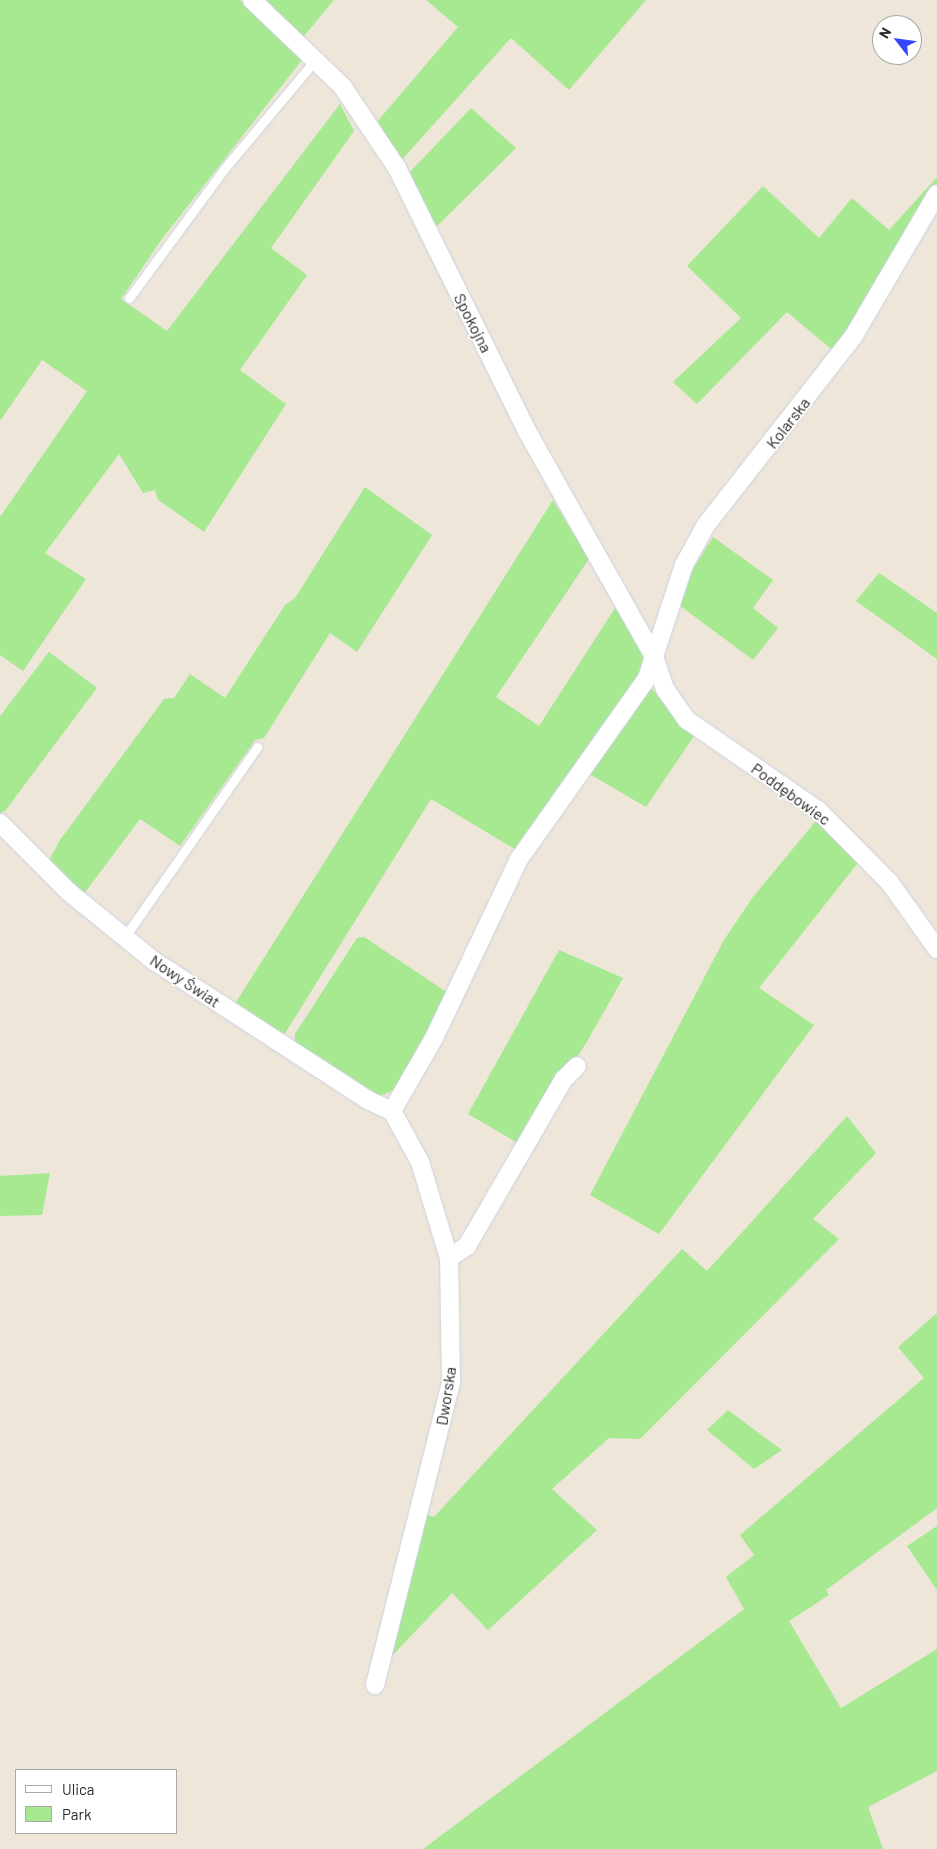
<!DOCTYPE html>
<html>
<head>
<meta charset="utf-8">
<style>
	body { margin:0 }
	#map { position:relative; width:937px; height:1849px; overflow:hidden; background:#ede6d9; font-family:Barlow,sans-serif }
	div>[style] { position:absolute }
	.green>* { inset:0; background:#a6e991 }
	.roads { filter:drop-shadow(0 0 1px #cfd1e4) drop-shadow(0 0 1px #cfd1e4) }
	.lane>* { height:9px; margin:-4.5px; padding:0 4.5px; transform-origin:4.5px; border-radius:4.5px; background:#fff }
	.street>* { height:18px; margin:-9px; padding:0 9px; transform-origin:9px; border-radius:9px; background:#fff }
	span { translate:-50% -50%; white-space:nowrap; text-align:center; line-height:1.15; -webkit-text-stroke:4px #fff; paint-order:stroke }
	.street-label { font-size:16px; color:#292929 }
	.legend { position:absolute; left:15px; top:1769px; width:162px; height:65px; box-sizing:border-box; background:#fff; border:1px solid #a9a9a9; margin:0; padding:6px 9px; list-style:none; font-size:15px; color:#292929 }
	.legend li { display:flex; align-items:center; gap:10px; height:25px }
	.legend b { width:25px; border:1px solid #a9a9a9 }
	.north { position:absolute; left:872px; top:15px; width:50px; height:50px; box-sizing:border-box; background:#fff; border:1px solid #a9a9a9; border-radius:50%; rotate:300deg; font-size:14px; font-weight:700; line-height:20px; text-align:center; color:#292929 }
	.north::after { content:''; display:block; margin:auto; width:18px; height:22px; background:#3446ff; clip-path:polygon(50% 0,100% 100%,50% 72%,0 100%) }
</style>
</head>
<body>
<div id="map">
	<div class="green">
		<i style="clip-path:polygon(0 0,240px 0,302px 60px,162px 239px,121px 299px,167px 331px,340px 104px,354px 131px,271px 248px,307px 275px,240px 370px,286px 404px,204px 532px,158px 500px,155px 490px,143px 493px,119px 454px,45px 553px,86px 579px,23px 671px,0 655px,0 517px,87px 391px,42px 360px,0 421px)"></i>
		<i style="clip-path:polygon(265px 0,334px 0,304px 36px)"></i>
		<i style="clip-path:polygon(426px 0,646px 0,569px 90px,511px 38px,399px 163px,376px 123px,458px 27px)"></i>
		<i style="clip-path:polygon(471px 108px,516px 148px,434px 229px,409px 173px)"></i>
		<i style="clip-path:polygon(937px 177px,937px 185px,836px 353px,787px 312px,697px 404px,673px 382px,741px 318px,687px 266px,763px 186px,819px 238px,852px 198px,889px 230px)"></i>
		<i style="clip-path:polygon(365px 487px,432px 535px,357px 652px,330px 633px,264px 738px,255px 740px,180px 846px,140px 819px,83px 895px,51px 865px,50px 858px,60px 840px,164px 699px,174px 698px,190px 674px,225px 698px,285px 605px,295px 598px)"></i>
		<i style="clip-path:polygon(553px 500px,589px 559px,496px 697px,539px 726px,617px 605px,643px 652px,645px 669px,518px 851px,431px 799px,284px 1035px,233px 1007px)"></i>
		<i style="clip-path:polygon(713px 537px,773px 580px,753px 608px,778px 628px,753px 660px,679px 605px,691px 572px)"></i>
		<i style="clip-path:polygon(879px 573px,937px 613px,937px 659px,856px 601px)"></i>
		<i style="clip-path:polygon(49px 652px,97px 688px,5px 811px,0 813px,0 716px)"></i>
		<i style="clip-path:polygon(652px 689px,696px 733px,646px 807px,586px 772px,643px 694px)"></i>
		<i style="clip-path:polygon(815px 822px,825px 822px,857px 853px,857px 864px,759px 988px,814px 1025px,659px 1234px,590px 1195px,724px 940px,753px 897px)"></i>
		<i style="clip-path:polygon(364px 937px,448px 993px,408px 1078px,395px 1090px,379px 1096px,368px 1094px,299px 1048px,295px 1042px,295px 1034px,357px 938px)"></i>
		<i style="clip-path:polygon(559px 950px,623px 978px,588px 1040px,521px 1145px,468px 1114px)"></i>
		<i style="clip-path:polygon(847px 1116px,876px 1153px,813px 1219px,839px 1239px,640px 1439px,609px 1438px,552px 1489px,597px 1530px,488px 1630px,452px 1593px,386px 1662px,425px 1514px,434px 1517px,682px 1249px,707px 1271px)"></i>
		<i style="clip-path:polygon(50px 1173px,42px 1215px,0 1216px,0 1176px)"></i>
		<i style="clip-path:polygon(937px 1313px,937px 1508px,826px 1590px,829px 1595px,789px 1621px,841px 1708px,937px 1649px,937px 1771px,868px 1807px,883px 1849px,423px 1849px,744px 1609px,726px 1577px,754px 1555px,740px 1535px,924px 1378px,898px 1347px)"></i>
		<i style="clip-path:polygon(728px 1410px,756px 1431px,782px 1450px,754px 1469px,707px 1430px)"></i>
		<i style="clip-path:polygon(937px 1526px,937px 1590px,907px 1546px)"></i>
	</div>
	<div class="roads">
		<div class="lane">
			<i style="left:129px;top:298px;width:160px;rotate:-53.6deg"></i>
			<i style="left:224px;top:169px;width:142px;rotate:-50.1deg"></i>
			<i style="left:124px;top:938px;width:233px;rotate:-55.1deg"></i>
		</div>
		<div class="street">
			<i style="left:252px;top:0;width:124px;rotate:43.7deg"></i>
			<i style="left:342px;top:86px;width:99px;rotate:56.1deg"></i>
			<i style="left:397px;top:168px;width:296px;rotate:63.7deg"></i>
			<i style="left:528px;top:433px;width:257px;rotate:60.6deg"></i>
			<i style="left:654px;top:657px;width:34px;rotate:71deg"></i>
			<i style="left:665px;top:689px;width:38px;rotate:55deg"></i>
			<i style="left:687px;top:720px;width:160px;rotate:34.6deg"></i>
			<i style="left:819px;top:811px;width:101px;rotate:45.4deg"></i>
			<i style="left:890px;top:883px;width:81px;rotate:54.5deg"></i>
			<i style="left:0;top:823px;width:98px;rotate:45deg"></i>
			<i style="left:69px;top:892px;width:109px;rotate:39.1deg"></i>
			<i style="left:154px;top:961px;width:255px;rotate:33deg"></i>
			<i style="left:368px;top:1100px;width:26px;rotate:25deg"></i>
			<i style="left:392px;top:1111px;width:84px;rotate:-60.1deg"></i>
			<i style="left:434px;top:1038px;width:198px;rotate:-64.6deg"></i>
			<i style="left:519px;top:859px;width:222px;rotate:-54.7deg"></i>
			<i style="left:647px;top:678px;width:119px;rotate:-71.9deg"></i>
			<i style="left:684px;top:565px;width:46px;rotate:-61.2deg"></i>
			<i style="left:706px;top:525px;width:239px;rotate:-52deg"></i>
			<i style="left:853px;top:337px;width:166px;rotate:-59.6deg"></i>
			<i style="left:449px;top:1258px;width:22px;rotate:-34deg"></i>
			<i style="left:467px;top:1246px;width:193px;rotate:-59.9deg"></i>
			<i style="left:564px;top:1079px;width:18px;rotate:-45deg"></i>
			<i style="left:375px;top:1685px;width:312px;rotate:-75.9deg"></i>
			<i style="left:451px;top:1382px;width:124px;rotate:-90.9deg"></i>
			<i style="left:449px;top:1258px;width:100px;rotate:-106.8deg"></i>
			<i style="left:420px;top:1162px;width:58px;rotate:-118.8deg"></i>
		</div>
	</div>
	<div class="street-label">
		<span style="left:473px;top:323px;rotate:63deg">Spokojna</span>
		<span style="left:788px;top:423px;rotate:-52deg">Kolarska</span>
		<span style="left:791px;top:794px;rotate:36deg">Poddębowiec</span>
		<span style="left:185px;top:981px;rotate:34deg">Nowy Świat</span>
		<span style="left:446px;top:1396px;rotate:-81deg">Dworska</span>
	</div>
	<ul class="legend">
	<li><b style="height:6px;background:#fff"></b>Ulica</li>
	<li><b style="height:14px;background:#a6e991"></b>Park</li>
	</ul>
	<div class="north">N</div>
</div>
</body>
</html>
